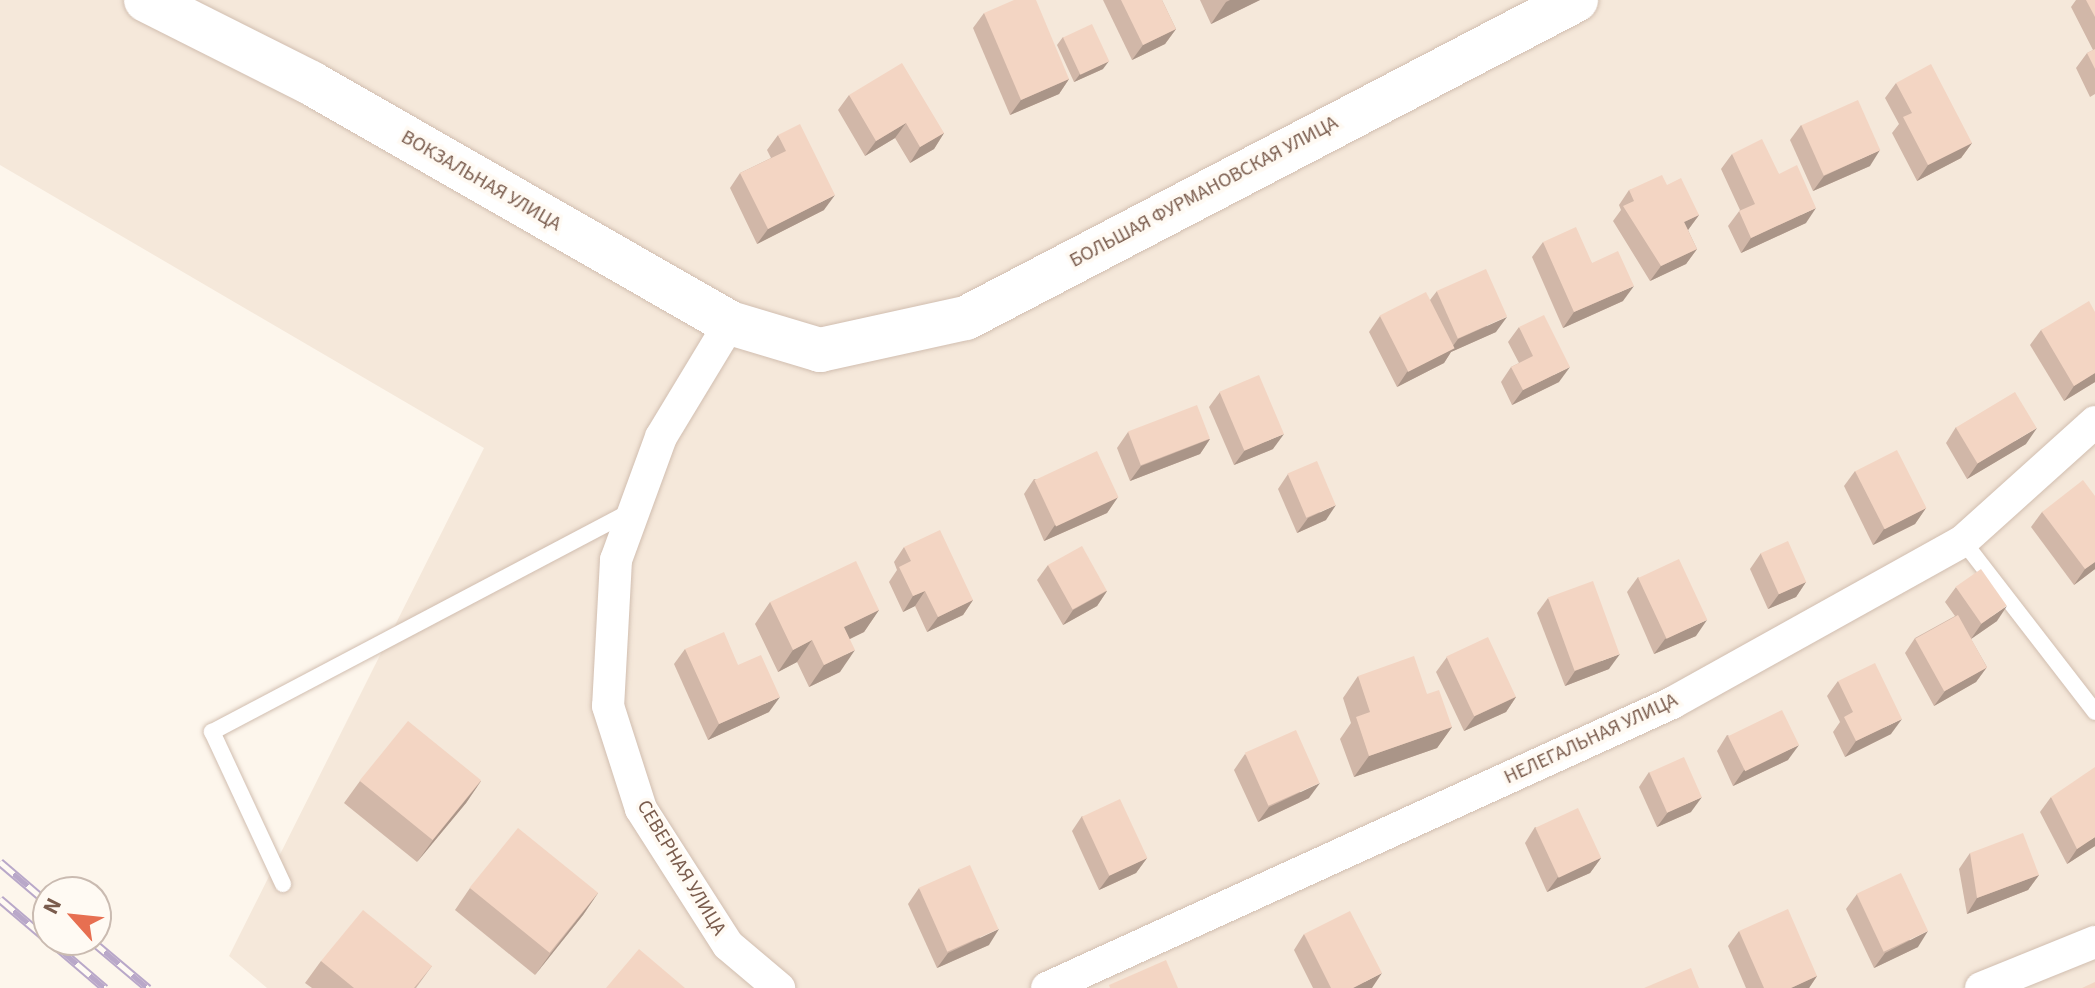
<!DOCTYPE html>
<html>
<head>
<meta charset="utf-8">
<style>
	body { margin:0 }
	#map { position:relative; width:2095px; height:988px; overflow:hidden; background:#fdf6ec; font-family:"Source Sans 3",sans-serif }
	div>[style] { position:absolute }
	.residential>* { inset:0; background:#f5e8da }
	.roads { filter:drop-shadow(0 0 2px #d1beb0) drop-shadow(0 0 2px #d1beb0) }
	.service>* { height:16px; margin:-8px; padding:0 8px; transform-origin:8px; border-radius:8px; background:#fff }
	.minor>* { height:32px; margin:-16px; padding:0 16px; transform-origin:16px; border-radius:16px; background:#fff }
	.secondary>* { height:44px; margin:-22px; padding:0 22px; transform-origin:22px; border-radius:22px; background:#fff }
	.rail>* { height:9px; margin-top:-4.5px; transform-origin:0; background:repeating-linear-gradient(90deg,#fffaf3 0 18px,#b9a8c9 0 36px); box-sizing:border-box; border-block:2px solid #b9a8c9 }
	.wall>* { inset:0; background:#d1b7a8 }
	.shaded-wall>* { inset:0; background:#aa9588 }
	.building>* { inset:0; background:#f3d5c3; transform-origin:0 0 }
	span { translate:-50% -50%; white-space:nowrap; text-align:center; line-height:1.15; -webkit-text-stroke:7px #fffaf3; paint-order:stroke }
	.street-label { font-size:20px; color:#7a5c4d }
	.north { position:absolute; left:32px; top:876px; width:80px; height:80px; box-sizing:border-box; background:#fffaf3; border:2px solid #cabbb1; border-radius:50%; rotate:297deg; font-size:22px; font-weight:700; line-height:32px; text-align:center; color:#7a5c4d }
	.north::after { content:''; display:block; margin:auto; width:28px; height:36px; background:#e76f51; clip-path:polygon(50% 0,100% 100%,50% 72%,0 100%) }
</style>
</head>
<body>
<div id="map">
	<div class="residential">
		<i style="clip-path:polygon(0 0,2095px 0,2095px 988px,267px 988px,229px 956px,484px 448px,0 165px)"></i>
	</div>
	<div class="roads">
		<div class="service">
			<i style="left:1963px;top:541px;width:216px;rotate:52.3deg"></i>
			<i style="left:283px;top:884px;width:168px;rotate:-115deg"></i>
			<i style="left:212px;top:732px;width:475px;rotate:-27.8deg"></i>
		</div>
		<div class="minor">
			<i style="left:730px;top:323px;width:133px;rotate:121.2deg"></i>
			<i style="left:661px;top:437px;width:131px;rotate:110.1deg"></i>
			<i style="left:616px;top:560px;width:146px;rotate:93.1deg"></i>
			<i style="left:608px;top:706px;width:108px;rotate:72.2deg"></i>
			<i style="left:641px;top:809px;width:161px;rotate:57.4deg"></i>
			<i style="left:728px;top:945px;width:67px;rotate:40.1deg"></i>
			<i style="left:1047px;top:988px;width:687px;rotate:-24.51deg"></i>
			<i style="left:1672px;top:703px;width:333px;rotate:-29.1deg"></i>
			<i style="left:1963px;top:541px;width:178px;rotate:-42deg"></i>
			<i style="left:1981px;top:988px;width:123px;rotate:-22deg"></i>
		</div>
		<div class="secondary">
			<i style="left:146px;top:0;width:185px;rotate:26.7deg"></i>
			<i style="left:311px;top:83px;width:483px;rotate:29.8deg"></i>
			<i style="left:730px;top:323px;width:94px;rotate:16.7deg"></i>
			<i style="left:820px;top:350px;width:149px;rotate:-12.4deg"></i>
			<i style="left:966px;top:318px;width:688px;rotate:-27.53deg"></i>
		</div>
	</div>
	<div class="rail">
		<i style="left:0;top:862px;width:63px;rotate:40.5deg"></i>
		<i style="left:0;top:899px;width:63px;rotate:40.5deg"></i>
		<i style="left:49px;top:940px;width:74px;rotate:40.6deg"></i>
		<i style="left:91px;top:940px;width:75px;rotate:40.1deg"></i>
	</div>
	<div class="wall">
		<i style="clip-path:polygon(1103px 0,1162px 0,1176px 29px,1165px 44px,1132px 60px)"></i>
		<i style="clip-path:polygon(1200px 0,1260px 0,1211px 24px)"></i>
		<i style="clip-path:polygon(2076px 0,2095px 0,2095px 94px,2090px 97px,2076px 68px,2087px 53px,2093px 50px,2071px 7px)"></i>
		<i style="clip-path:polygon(984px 13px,1069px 79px,1059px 94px,1010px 115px,973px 28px)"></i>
		<i style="clip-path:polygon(1063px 37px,1103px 69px,1074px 82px,1057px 45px)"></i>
		<i style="clip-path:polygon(1896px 83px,1972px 143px,1961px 158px,1917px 181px,1892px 133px,1899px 124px,1885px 98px)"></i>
		<i style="clip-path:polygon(849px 95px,944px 133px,934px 149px,910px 163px,895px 138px,865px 156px,838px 110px)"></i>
		<i style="clip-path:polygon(1801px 125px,1870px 166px,1813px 191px,1790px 140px)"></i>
		<i style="clip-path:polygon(778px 135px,824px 210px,757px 244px,730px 188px,740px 173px,771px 158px,767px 150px)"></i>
		<i style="clip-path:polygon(1732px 154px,1779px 174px,1806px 223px,1741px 253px,1728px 226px,1740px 210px,1721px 169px)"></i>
		<i style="clip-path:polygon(1667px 185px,1699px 215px,1688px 230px,1697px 249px,1686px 264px,1650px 281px,1613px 221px,1621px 210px,1619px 205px,1629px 190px)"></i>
		<i style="clip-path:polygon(1543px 242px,1592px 263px,1623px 301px,1563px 328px,1532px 257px)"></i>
		<i style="clip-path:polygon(1437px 291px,1496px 332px,1451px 352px,1444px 363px,1397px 387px,1369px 332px,1380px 316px,1430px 300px)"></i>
		<i style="clip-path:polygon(2095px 312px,2095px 382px,2064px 401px,2030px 345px,2041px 330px)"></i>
		<i style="clip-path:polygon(1519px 327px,1559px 382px,1512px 405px,1501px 382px,1511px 367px,1519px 363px,1508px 342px)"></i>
		<i style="clip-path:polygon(1220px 392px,1273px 449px,1234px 465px,1209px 407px)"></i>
		<i style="clip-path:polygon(1956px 427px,2026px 444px,1967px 479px,1946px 443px)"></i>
		<i style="clip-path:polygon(1128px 432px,1210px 439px,1200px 454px,1130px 481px,1117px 448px)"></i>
		<i style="clip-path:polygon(1855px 471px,1926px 508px,1915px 524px,1873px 545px,1844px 486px)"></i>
		<i style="clip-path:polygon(1288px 474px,1326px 520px,1297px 533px,1278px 489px)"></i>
		<i style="clip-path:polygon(1034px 479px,1118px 497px,1107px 513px,1044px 541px,1024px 494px)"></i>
		<i style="clip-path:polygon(2095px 496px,2095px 569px,2074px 585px,2031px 527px,2042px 512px)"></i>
		<i style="clip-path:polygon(904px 547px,973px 600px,963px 615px,927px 632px,915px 606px,903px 612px,889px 582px,897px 570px,894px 562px)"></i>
		<i style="clip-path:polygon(1761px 553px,1806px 582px,1796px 597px,1768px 609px,1750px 569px)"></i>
		<i style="clip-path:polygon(1048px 565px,1107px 591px,1097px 606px,1063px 625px,1037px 580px)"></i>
		<i style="clip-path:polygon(1638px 577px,1696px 636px,1654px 654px,1627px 592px)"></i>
		<i style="clip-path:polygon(1956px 587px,1997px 621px,1971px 639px,1987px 667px,1976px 682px,1934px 706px,1905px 653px,1915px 638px,1955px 616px,1945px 602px)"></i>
		<i style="clip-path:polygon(1548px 598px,1609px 669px,1565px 686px,1537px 613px)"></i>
		<i style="clip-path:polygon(770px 602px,879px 610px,864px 632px,850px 639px,840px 672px,809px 687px,797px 662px,778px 672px,755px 624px)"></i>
		<i style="clip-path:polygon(685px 649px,738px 665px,769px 712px,708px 740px,674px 664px)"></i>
		<i style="clip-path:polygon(1447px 657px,1516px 697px,1506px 712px,1464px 731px,1436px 672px)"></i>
		<i style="clip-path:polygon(1358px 676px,1427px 694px,1452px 727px,1437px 748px,1354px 777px,1340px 739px,1351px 723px,1343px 698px)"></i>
		<i style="clip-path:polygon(1838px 681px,1891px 734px,1845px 757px,1833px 732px,1840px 722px,1827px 696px)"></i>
		<i style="clip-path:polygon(1727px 735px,1788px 760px,1733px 786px,1717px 751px)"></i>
		<i style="clip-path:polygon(1245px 754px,1309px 798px,1258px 822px,1234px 770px)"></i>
		<i style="clip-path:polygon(1649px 772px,1691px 812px,1657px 827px,1639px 787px)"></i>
		<i style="clip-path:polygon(360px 781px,481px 781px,466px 803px,417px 862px,344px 803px)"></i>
		<i style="clip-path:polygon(2051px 797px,2095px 846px,2067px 864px,2040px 812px)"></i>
		<i style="clip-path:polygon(1082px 816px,1147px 858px,1136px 873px,1099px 890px,1072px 831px)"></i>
		<i style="clip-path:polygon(1535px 827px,1601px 858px,1590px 873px,1547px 892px,1525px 843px)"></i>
		<i style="clip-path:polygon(1970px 853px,2039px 875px,2028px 890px,1967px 914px,1959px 869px)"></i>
		<i style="clip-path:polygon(470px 888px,598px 893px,583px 915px,535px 975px,455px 910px)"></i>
		<i style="clip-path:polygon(919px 888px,989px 945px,937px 968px,908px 904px)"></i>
		<i style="clip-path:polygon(1857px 894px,1918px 947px,1874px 968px,1846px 909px)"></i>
		<i style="clip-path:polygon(1739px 931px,1817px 976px,1809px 988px,1746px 988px,1728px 946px)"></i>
		<i style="clip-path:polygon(1304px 934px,1372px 988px,1313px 988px,1294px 950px)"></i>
		<i style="clip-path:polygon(321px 961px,432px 966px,416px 988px,312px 988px,305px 983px)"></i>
	</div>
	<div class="shaded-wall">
		<i style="clip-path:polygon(1230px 0,1260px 0,1211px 24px,1226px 2px)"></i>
		<i style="clip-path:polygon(1176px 29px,1165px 44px,1132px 60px,1143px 45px)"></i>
		<i style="clip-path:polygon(1109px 61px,1103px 69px,1074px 82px,1080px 74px)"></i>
		<i style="clip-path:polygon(1069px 79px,1059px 94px,1010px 115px,1021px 100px)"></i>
		<i style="clip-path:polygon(906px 123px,895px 138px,865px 156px,876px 141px)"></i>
		<i style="clip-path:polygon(944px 133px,934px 149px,910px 163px,920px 147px)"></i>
		<i style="clip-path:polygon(1972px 143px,1961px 158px,1917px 181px,1928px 165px)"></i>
		<i style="clip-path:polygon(1880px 150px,1870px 166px,1813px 191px,1824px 176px)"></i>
		<i style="clip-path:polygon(835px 195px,824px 210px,757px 244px,768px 229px)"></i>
		<i style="clip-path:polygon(1816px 208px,1806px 223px,1741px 253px,1751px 238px)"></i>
		<i style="clip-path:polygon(1699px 215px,1688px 230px,1684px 222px)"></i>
		<i style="clip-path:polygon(1697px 249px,1686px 264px,1650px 281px,1661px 266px)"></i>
		<i style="clip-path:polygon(1634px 286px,1623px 301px,1563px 328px,1574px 312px)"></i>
		<i style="clip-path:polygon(1507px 317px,1496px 332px,1451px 352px,1444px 363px,1397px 387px,1407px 372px,1450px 350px,1458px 339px)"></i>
		<i style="clip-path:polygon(1570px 367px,1559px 382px,1512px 405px,1523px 390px)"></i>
		<i style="clip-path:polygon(2095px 373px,2095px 382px,2064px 401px,2074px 386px)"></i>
		<i style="clip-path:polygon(2037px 428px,2026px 444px,1967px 479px,1978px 463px)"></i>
		<i style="clip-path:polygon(1284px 434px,1273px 449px,1234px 465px,1245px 450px)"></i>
		<i style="clip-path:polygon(1210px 439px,1200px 454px,1130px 481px,1141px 466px)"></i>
		<i style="clip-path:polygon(1118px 497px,1107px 513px,1044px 541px,1055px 525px)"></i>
		<i style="clip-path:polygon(1336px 505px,1326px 520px,1297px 533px,1308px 518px)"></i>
		<i style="clip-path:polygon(1926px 508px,1915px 524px,1873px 545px,1884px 529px)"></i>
		<i style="clip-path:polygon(2095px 562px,2095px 569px,2074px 585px,2085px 569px)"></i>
		<i style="clip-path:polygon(1806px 582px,1796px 597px,1768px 609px,1779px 594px)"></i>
		<i style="clip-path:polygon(925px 591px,915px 606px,903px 612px,913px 596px)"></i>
		<i style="clip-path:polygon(1107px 591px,1097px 606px,1063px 625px,1073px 610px)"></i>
		<i style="clip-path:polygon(973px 600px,963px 615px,927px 632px,938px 617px)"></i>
		<i style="clip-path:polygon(2007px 606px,1997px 621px,1971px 639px,1982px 623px)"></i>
		<i style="clip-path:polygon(879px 610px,864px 632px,829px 649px,844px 627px)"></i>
		<i style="clip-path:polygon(1707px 620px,1696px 636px,1654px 654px,1665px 639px)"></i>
		<i style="clip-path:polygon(812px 640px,797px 662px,778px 672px,793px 650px)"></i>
		<i style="clip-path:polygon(855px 650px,840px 672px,809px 687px,824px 665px)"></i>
		<i style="clip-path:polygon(1620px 654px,1609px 669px,1565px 686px,1575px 671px)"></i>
		<i style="clip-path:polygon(1987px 667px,1976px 682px,1934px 706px,1945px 691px)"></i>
		<i style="clip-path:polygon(780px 697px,769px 712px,708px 740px,719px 724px)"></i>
		<i style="clip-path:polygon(1516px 697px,1506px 712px,1464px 731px,1475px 716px)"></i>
		<i style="clip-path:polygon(1902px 719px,1891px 734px,1845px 757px,1856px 741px)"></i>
		<i style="clip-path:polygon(1452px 727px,1437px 748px,1354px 777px,1369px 756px)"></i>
		<i style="clip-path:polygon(1799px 745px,1788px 760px,1733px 786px,1744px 770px)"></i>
		<i style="clip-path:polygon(481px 781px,466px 803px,417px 862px,433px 840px)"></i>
		<i style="clip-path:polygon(1320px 783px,1309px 798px,1258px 822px,1269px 807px)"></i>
		<i style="clip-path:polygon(1702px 797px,1691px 812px,1657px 827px,1668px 812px)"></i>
		<i style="clip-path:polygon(2095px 837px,2095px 846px,2067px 864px,2077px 849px)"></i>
		<i style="clip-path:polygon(1147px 858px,1136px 873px,1099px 890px,1110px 875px)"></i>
		<i style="clip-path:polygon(1601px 858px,1590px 873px,1547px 892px,1558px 877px)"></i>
		<i style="clip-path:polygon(2039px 875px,2028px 890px,1967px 914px,1977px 898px)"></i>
		<i style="clip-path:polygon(598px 893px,583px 915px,535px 975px,551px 953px)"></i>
		<i style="clip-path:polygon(999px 929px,989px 945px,937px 968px,948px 953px)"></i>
		<i style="clip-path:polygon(1928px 931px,1918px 947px,1874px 968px,1885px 953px)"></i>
		<i style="clip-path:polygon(1382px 973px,1372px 988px,1353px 988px)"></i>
		<i style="clip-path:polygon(1817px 976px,1809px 988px,1791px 988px)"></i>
	</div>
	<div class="building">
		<i style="clip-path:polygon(1014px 0,1036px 0,1069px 79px,1021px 100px,984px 13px)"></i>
		<i style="clip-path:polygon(1121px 0,1162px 0,1176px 29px,1143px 45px)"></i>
		<i style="clip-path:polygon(2086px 0,2095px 0,2095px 17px)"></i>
		<i style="left:1092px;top:24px;width:41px;height:32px;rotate:65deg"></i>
		<i style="clip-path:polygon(2095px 49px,2095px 69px,2087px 53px)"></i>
		<i style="clip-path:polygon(902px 63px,944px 133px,920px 147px,906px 123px,876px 141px,849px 95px)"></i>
		<i style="clip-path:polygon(1931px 64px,1972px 143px,1928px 165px,1903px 117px,1912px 113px,1896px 83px)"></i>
		<i style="left:1858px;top:100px;width:55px;height:62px;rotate:66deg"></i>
		<i style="clip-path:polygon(800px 124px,835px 195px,768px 229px,740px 173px,786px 151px,778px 135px)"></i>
		<i style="clip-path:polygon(1762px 139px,1779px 174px,1797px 165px,1816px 208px,1751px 238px,1739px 211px,1755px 204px,1732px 154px)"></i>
		<i style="clip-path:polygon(1662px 175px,1667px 185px,1681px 178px,1699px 215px,1684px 222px,1697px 249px,1661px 266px,1623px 206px,1634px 201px,1629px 190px)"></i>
		<i style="clip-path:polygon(1576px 227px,1592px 263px,1618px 251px,1634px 286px,1574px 312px,1543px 242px)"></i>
		<i style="left:1486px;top:269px;width:52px;height:54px;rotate:66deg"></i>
		<i style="left:1426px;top:292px;width:63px;height:52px;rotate:63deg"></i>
		<i style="clip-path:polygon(2089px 301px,2095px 312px,2095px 373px,2074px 386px,2041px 330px)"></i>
		<i style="clip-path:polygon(1544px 315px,1570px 367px,1523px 390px,1511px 367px,1533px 356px,1519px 327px)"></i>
		<i style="left:1259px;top:375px;width:64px;height:43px;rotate:67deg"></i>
		<i style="left:2015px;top:392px;width:42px;height:69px;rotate:59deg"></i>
		<i style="left:1197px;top:405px;width:36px;height:74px;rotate:69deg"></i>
		<i style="left:1897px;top:450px;width:65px;height:47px;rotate:63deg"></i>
		<i style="left:1097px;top:451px;width:51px;height:69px;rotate:65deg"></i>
		<i style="left:1317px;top:461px;width:48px;height:32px;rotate:67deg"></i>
		<i style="clip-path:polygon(2083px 480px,2095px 496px,2095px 562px,2085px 569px,2042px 512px)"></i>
		<i style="clip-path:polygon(940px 530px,973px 600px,938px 617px,925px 591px,913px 596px,899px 567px,911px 561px,904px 547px)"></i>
		<i style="left:1788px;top:541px;width:45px;height:30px;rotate:66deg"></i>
		<i style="left:1082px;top:546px;width:51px;height:39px;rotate:61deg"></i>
		<i style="left:1679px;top:559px;width:67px;height:45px;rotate:65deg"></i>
		<i style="clip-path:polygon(856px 561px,879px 610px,844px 627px,855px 650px,824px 665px,812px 640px,793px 650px,770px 602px)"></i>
		<i style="left:1981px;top:569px;width:45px;height:31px;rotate:55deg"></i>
		<i style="left:1593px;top:581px;width:78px;height:48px;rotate:70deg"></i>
		<i style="left:1958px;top:615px;width:60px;height:49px;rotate:61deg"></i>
		<i style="clip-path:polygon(724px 632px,738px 665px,761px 655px,780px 697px,719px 724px,685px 649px)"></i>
		<i style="left:1488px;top:637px;width:66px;height:46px;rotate:65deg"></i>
		<i style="clip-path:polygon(1414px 656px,1427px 694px,1439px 690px,1452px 727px,1369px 756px,1356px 717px,1370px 712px,1358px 676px)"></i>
		<i style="clip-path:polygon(1875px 663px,1902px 719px,1856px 741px,1844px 717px,1853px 712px,1838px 681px)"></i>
		<i style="left:1782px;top:710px;width:39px;height:60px;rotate:64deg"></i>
		<i style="left:408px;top:721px;width:94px;height:77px;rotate:39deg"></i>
		<i style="left:1296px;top:730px;width:58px;height:56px;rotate:66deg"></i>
		<i style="left:1684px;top:757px;width:44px;height:38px;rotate:66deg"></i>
		<i style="clip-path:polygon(2095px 767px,2095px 837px,2077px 849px,2051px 797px)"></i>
		<i style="left:1120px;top:799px;width:65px;height:42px;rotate:65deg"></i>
		<i style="left:1578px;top:808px;width:55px;height:47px;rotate:65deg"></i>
		<i style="left:518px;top:828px;width:103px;height:77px;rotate:39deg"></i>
		<i style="clip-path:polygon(2023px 833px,2039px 875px,1977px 898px,1970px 853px)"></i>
		<i style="left:970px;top:865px;width:70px;height:56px;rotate:66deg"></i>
		<i style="left:1901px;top:873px;width:64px;height:49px;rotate:65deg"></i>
		<i style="clip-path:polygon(1788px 909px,1817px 976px,1791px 988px,1764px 988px,1739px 931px)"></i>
		<i style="clip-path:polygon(363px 910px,432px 966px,414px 988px,354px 988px,321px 961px)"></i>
		<i style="clip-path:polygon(1350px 911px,1382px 973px,1353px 988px,1331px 988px,1304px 934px)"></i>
		<i style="clip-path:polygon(639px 949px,685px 988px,606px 988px)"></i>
		<i style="clip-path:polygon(1166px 960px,1178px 988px,1110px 988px,1109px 985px)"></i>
		<i style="clip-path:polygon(1691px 968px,1699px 988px,1644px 988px)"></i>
		<i style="clip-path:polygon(2095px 982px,2095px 988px,2082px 988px)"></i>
	</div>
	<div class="street-label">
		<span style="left:481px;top:181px;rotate:30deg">ВОКЗАЛЬНАЯ УЛИЦА</span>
		<span style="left:1204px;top:192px;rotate:-28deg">БОЛЬШАЯ ФУРМАНОВСКАЯ УЛИЦА</span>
		<span style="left:1591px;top:739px;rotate:-25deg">НЕЛЕГАЛЬНАЯ УЛИЦА</span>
		<span style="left:681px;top:868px;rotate:59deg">СЕВЕРНАЯ УЛИЦА</span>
	</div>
	<div class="north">N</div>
</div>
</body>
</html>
